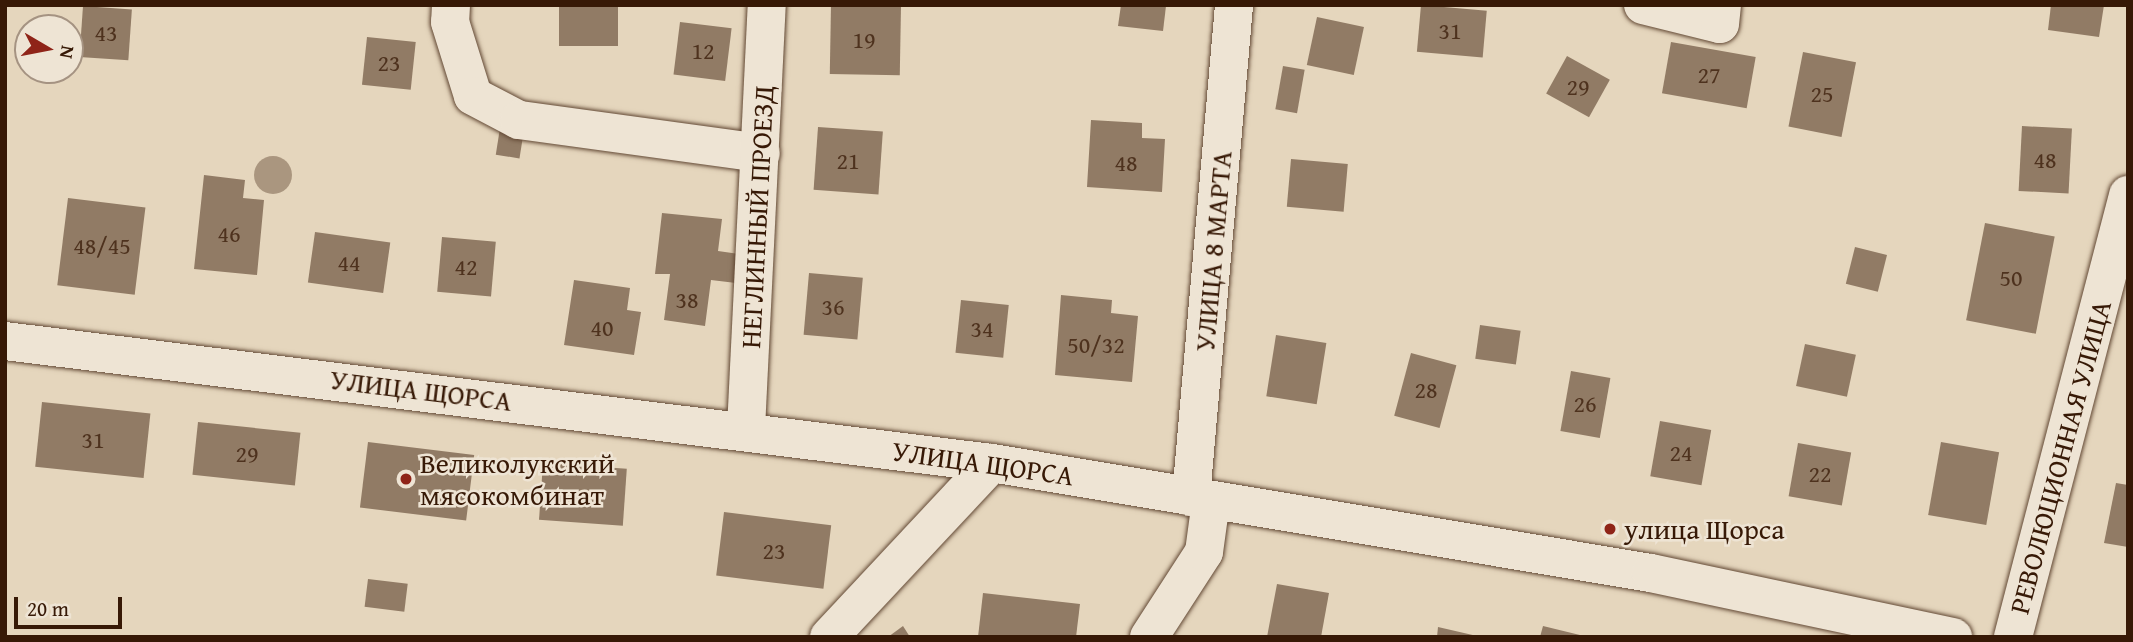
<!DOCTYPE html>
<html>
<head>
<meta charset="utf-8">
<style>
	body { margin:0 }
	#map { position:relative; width:2133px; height:642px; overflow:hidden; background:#e5d6bd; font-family:"Gentium Book Plus",serif }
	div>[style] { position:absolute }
	.water>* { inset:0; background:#aa967f }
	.round { border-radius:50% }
	.building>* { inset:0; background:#917b65; transform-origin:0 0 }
	.roads { filter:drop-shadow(0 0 2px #624834) drop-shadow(0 0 2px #624834) }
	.minor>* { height:38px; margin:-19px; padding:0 19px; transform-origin:19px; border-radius:19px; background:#eee4d4 }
	.tertiary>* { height:38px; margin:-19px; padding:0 19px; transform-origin:19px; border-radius:19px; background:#eee4d4 }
	.secondary>* { height:38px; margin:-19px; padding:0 19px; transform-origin:19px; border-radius:19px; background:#eee4d4 }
	.dots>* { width:19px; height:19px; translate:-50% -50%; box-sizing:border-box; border:4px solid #eee4d4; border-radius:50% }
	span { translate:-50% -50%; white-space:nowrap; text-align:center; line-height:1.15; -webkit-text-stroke:5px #eee4d4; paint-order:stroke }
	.number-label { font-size:24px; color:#4e321e }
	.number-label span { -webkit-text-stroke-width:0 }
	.street-label { font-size:28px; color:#371906 }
	.poi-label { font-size:28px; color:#371906 }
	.left { translate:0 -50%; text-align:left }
	.frame { position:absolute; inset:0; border:7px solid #371906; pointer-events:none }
	.north { position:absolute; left:14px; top:14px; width:70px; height:70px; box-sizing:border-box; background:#eee4d4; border:2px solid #a59382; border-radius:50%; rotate:100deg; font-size:19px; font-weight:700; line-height:28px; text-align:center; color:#371906 }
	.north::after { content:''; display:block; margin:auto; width:24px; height:32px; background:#8f2418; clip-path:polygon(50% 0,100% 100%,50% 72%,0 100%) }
	.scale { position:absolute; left:14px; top:597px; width:108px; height:32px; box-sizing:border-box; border:4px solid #371906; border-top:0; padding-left:9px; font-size:21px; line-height:24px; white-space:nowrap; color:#371906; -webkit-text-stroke:5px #eee4d4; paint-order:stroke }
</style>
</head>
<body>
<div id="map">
	<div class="water">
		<i class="round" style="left:254px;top:156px;width:38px;height:38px"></i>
	</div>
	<div class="building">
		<i style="left:559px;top:5px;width:59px;height:41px"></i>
		<i style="left:831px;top:5px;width:70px;height:69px;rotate:1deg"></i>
		<i style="clip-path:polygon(1121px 5px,1166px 6px,1163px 31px,1118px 26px)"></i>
		<i style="left:1421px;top:5px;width:66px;height:47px;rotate:5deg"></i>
		<i style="clip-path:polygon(2051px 5px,2104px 5px,2099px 37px,2048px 30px)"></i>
		<i style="left:83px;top:6px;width:49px;height:51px;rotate:4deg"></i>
		<i style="left:1317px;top:17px;width:48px;height:49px;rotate:12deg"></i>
		<i style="left:680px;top:22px;width:52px;height:53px;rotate:7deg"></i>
		<i style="left:367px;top:37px;width:49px;height:48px;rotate:6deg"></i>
		<i style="left:1671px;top:42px;width:86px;height:52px;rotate:10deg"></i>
		<i style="left:1803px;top:52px;width:54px;height:76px;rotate:11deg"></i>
		<i style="left:1567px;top:56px;width:49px;height:43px;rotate:29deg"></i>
		<i style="left:1283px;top:66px;width:22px;height:44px;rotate:10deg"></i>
		<i style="clip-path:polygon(1091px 120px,1142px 123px,1142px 138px,1165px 139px,1162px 192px,1087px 187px)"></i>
		<i style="left:2022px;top:126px;width:50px;height:65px;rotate:3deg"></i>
		<i style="left:818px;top:127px;width:65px;height:63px;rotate:4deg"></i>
		<i style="left:500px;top:128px;width:24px;height:27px;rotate:9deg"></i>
		<i style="left:1291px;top:159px;width:57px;height:48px;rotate:5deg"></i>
		<i style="clip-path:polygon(204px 175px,245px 180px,243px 198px,264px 200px,257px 275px,194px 269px)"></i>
		<i style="left:68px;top:198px;width:78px;height:88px;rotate:7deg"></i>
		<i style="clip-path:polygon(662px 213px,722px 219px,718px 251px,739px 254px,736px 283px,711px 280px,705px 326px,664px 320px,670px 274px,655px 274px)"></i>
		<i style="left:1985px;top:223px;width:71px;height:99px;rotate:11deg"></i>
		<i style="left:315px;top:232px;width:76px;height:51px;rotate:8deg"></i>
		<i style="left:442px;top:237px;width:54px;height:55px;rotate:5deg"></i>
		<i style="left:1855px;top:247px;width:33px;height:38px;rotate:14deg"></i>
		<i style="left:809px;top:273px;width:54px;height:62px;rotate:5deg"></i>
		<i style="clip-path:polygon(574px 280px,630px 288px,627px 310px,641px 312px,634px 355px,564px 345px)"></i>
		<i style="clip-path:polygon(1061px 295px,1112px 300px,1111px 313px,1138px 316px,1132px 382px,1055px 375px)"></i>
		<i style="left:961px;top:300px;width:48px;height:53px;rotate:6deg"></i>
		<i style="left:1480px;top:325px;width:41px;height:34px;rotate:8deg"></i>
		<i style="left:1276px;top:335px;width:51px;height:62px;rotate:9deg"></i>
		<i style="left:1805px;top:344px;width:52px;height:43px;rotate:12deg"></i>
		<i style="left:1411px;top:353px;width:47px;height:65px;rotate:15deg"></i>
		<i style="left:1571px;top:371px;width:40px;height:61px;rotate:10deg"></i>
		<i style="left:42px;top:402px;width:109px;height:65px;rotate:6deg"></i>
		<i style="left:1660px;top:421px;width:52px;height:56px;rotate:10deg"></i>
		<i style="left:198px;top:422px;width:103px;height:53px;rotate:6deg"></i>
		<i style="left:368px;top:442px;width:107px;height:66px;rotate:7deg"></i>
		<i style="left:1941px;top:442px;width:59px;height:74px;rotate:10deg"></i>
		<i style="left:1798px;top:443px;width:54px;height:54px;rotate:10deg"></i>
		<i style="left:543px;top:463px;width:84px;height:57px;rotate:4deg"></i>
		<i style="clip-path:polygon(2116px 483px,2128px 485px,2128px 547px,2104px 543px)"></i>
		<i style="left:724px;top:512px;width:108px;height:64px;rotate:7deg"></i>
		<i style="left:368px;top:579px;width:40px;height:28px;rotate:7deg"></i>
		<i style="clip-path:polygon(1277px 584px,1329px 593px,1321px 637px,1267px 637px)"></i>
		<i style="clip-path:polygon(983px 593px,1080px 604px,1076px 637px,978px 637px)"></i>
		<i style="clip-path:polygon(903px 626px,910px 637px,888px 637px)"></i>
		<i style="clip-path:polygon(1543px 626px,1584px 636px,1584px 637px,1540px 637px)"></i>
		<i style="clip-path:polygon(1438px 627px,1477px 636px,1477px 637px,1437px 637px)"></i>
	</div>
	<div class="roads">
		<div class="minor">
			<i style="left:451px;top:5px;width:17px;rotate:93deg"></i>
			<i style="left:450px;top:22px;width:77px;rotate:72.7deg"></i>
			<i style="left:473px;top:96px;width:52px;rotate:27.6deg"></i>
			<i style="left:519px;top:120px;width:244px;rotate:7.8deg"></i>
			<i style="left:1643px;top:5px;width:79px;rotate:13.9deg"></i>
			<i style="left:1720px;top:24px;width:19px;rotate:-84deg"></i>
			<i style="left:746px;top:429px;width:425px;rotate:-87.2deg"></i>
			<i style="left:1191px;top:497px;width:494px;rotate:-85deg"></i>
			<i style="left:829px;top:637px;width:238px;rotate:-46.9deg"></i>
			<i style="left:1149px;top:637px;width:101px;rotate:-57.1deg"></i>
			<i style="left:1204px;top:552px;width:51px;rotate:-82.2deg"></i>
		</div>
		<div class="tertiary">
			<i style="left:5px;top:341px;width:995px;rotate:7.05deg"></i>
			<i style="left:992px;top:463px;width:668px;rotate:9.48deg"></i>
			<i style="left:1651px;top:573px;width:309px;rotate:12deg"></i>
		</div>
		<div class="secondary">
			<i style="left:2013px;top:637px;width:457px;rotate:-75.4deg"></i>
		</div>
	</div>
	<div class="dots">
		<i style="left:406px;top:479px;background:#8f2418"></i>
		<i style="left:1610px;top:529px;background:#8f2418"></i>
	</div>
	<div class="number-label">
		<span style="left:1450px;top:31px">31</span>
		<span style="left:106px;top:33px">43</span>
		<span style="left:864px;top:40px">19</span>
		<span style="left:703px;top:51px">12</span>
		<span style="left:389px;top:63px">23</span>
		<span style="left:1709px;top:75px">27</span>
		<span style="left:1578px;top:87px">29</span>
		<span style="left:1822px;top:94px">25</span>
		<span style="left:2045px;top:160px">48</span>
		<span style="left:848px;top:161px">21</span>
		<span style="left:1126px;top:163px">48</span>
		<span style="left:229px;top:234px">46</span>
		<span style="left:102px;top:246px">48/45</span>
		<span style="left:349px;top:263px">44</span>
		<span style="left:466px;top:267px">42</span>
		<span style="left:2011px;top:278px">50</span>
		<span style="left:687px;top:300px">38</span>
		<span style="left:833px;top:307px">36</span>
		<span style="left:602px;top:328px">40</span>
		<span style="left:982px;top:329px">34</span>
		<span style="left:1096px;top:345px">50/32</span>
		<span style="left:1426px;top:390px">28</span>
		<span style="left:1585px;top:404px">26</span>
		<span style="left:93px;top:440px">31</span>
		<span style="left:1681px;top:453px">24</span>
		<span style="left:247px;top:454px">29</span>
		<span style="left:1820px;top:474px">22</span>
		<span style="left:774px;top:551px">23</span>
	</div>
	<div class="street-label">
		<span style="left:757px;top:217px;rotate:-87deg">НЕГЛИННЫЙ ПРОЕЗД</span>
		<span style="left:1213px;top:251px;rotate:-85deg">УЛИЦА 8 МАРТА</span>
		<span style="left:421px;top:390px;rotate:7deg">УЛИЦА ЩОРСА</span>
		<span style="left:2060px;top:457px;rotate:-75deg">РЕВОЛЮЦИОННАЯ УЛИЦА</span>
		<span style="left:983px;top:463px;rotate:8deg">УЛИЦА ЩОРСА</span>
	</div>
	<div class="poi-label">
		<span class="left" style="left:420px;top:479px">Великолукский<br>мясокомбинат</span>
		<span class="left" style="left:1624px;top:529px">улица Щорса</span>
	</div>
	<div class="frame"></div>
	<div class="north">N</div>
	<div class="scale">20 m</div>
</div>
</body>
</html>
